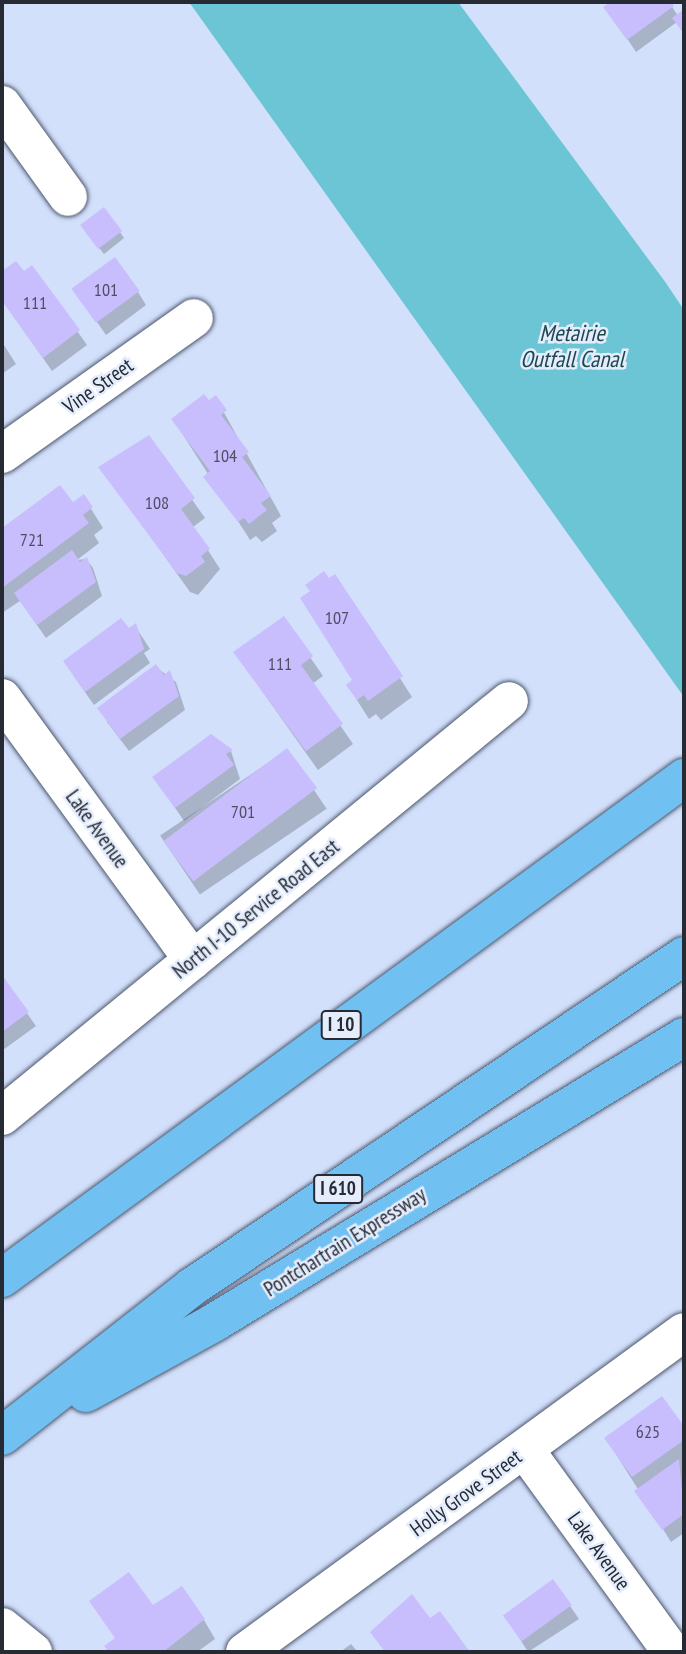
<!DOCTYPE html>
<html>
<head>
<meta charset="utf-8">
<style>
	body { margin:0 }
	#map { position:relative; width:686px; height:1654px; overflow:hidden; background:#d3e0fb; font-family:"PT Sans Narrow",sans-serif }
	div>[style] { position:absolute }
	.water>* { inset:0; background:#6cc5d4 }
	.shadow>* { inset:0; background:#0003; transform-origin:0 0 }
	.building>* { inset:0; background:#c9befd; transform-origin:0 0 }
	.roads { filter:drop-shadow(0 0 2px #4c576d) drop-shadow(0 0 2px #4c576d) }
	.minor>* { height:38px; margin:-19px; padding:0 19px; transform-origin:19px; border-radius:19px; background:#fff }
	.highway>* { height:38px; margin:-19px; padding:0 19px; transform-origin:19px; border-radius:19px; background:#70c1f2 }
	span { translate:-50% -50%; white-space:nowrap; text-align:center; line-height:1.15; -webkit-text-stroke:5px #e5edfd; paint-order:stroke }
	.number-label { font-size:18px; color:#4e4f66 }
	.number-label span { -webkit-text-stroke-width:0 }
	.shield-label span { padding:2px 5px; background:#e5edfd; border:2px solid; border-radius:5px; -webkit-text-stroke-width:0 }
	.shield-label { font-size:19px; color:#252a33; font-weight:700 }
	.street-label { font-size:21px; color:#252a33 }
	.water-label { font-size:23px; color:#1e484e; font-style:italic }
	.frame { position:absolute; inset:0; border:4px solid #252a33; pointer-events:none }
</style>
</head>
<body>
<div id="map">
	<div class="water">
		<i style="clip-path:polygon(189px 2px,458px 2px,666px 283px,684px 310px,684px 697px)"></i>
	</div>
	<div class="shadow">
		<i style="clip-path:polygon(614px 2px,669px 2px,678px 16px,684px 12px,684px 35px,677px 22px,636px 52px,606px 7px)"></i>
		<i style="clip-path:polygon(86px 232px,120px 232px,124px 238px,104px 254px)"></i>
		<i style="clip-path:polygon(16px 263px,24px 274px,32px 267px,87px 345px,52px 371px,2px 300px,2px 274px)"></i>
		<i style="clip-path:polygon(74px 289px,138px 292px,146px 305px,106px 335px)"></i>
		<i style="clip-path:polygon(2px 342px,16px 364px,2px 374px)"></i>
		<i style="clip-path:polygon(216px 398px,281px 516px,272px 523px,277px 531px,262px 542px,256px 536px,250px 540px,173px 419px)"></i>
		<i style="clip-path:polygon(148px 437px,205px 518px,193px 527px,220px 569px,198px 595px,190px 592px,101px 467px)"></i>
		<i style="clip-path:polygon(60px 487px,73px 504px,83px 496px,103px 528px,94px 535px,99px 543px,77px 560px,86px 559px,93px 568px,102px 596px,46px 638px,20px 601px,2px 613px,2px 530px)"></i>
		<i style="clip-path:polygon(335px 576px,412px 697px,381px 720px,376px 714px,369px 719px,348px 686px,354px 682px,328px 581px)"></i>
		<i style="clip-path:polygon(283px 618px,323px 676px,312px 684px,353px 744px,318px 770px,235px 653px)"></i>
		<i style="clip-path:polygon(135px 626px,150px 649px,144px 653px,150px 663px,94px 705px,73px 675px)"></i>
		<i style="clip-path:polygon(156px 667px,176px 682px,185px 710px,129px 751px,107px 722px)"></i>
		<i style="clip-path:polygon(211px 736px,231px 751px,240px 779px,184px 821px,154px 777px)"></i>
		<i style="left:287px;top:750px;width:71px;height:153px;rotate:56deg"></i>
		<i style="clip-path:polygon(2px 978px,36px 1026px,3px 1050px,2px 1048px)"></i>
		<i style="clip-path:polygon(662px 1398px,684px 1429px,684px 1533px,671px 1542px,614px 1451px)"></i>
		<i style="clip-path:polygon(553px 1581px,579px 1619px,528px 1652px,513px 1628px)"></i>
		<i style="clip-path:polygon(153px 1608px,204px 1620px,215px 1639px,197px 1652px,110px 1652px,107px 1646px,116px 1639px,103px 1620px)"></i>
		<i style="clip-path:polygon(351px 1644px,358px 1652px,340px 1652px)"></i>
	</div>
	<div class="building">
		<i style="clip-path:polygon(611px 2px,671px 2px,674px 6px,627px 40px,603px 7px)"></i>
		<i style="clip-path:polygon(684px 9px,684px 34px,672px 18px)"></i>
		<i style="left:104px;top:207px;width:30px;height:30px;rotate:53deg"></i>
		<i style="left:115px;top:257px;width:42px;height:54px;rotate:54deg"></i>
		<i style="clip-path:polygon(16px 261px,24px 271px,32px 265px,80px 330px,43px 358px,2px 301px,2px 271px)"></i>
		<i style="clip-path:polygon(204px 394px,209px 400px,216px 395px,227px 410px,221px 415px,249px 452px,242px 457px,271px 496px,261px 503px,267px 510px,249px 524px,244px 518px,238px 522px,203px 477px,210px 471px,171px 419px)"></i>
		<i style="clip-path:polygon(149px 435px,195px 498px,181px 509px,210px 549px,201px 556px,205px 562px,186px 576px,177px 573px,98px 467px)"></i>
		<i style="clip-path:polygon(60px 485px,73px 502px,84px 494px,93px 507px,83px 515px,89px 523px,2px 588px,2px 528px)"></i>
		<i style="clip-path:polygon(72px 550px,80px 562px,87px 557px,96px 582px,37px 625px,14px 593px)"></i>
		<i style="clip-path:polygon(324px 571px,329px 578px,335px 574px,403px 676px,368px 701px,364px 695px,357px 700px,346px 685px,352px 680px,300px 598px,310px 591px,305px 585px)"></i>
		<i style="clip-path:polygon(284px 616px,313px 656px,301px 665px,343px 724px,306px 751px,233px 652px)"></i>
		<i style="clip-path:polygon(121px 618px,129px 628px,136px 623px,144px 649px,85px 692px,63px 661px)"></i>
		<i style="clip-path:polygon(156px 664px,164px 675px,170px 670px,179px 696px,120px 739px,97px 708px)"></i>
		<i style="clip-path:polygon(211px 734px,233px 750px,226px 754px,234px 765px,175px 808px,152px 777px)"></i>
		<i style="left:287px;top:748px;width:50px;height:155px;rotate:53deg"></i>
		<i style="clip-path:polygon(2px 975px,29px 1012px,2px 1032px)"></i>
		<i style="clip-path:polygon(662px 1396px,684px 1426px,684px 1440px,632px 1477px,604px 1438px)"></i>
		<i style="clip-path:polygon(679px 1459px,684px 1514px,662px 1530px,634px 1491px)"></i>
		<i style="clip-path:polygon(129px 1572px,153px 1605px,182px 1586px,205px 1619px,163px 1652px,109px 1652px,104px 1646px,115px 1638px,89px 1601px)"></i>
		<i style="left:553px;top:1579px;width:32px;height:62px;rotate:54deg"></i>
		<i style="clip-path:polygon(412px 1594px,430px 1618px,440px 1611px,470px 1652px,385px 1652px,370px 1632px)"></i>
	</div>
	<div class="roads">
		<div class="minor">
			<i style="left:2px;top:105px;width:113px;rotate:54.3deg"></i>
			<i style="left:2px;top:454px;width:235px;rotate:-35.3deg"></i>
			<i style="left:2px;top:698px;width:324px;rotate:53.9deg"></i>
			<i style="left:2px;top:1116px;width:655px;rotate:-39.3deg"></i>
			<i style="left:525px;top:1450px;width:250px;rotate:54deg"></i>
			<i style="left:2px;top:1627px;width:40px;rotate:39deg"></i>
			<i style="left:245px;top:1652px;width:543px;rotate:-36.09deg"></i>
		</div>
		<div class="highway">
			<i style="left:2px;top:1278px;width:846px;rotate:-36.25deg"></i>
			<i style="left:86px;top:1393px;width:147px;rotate:-28.8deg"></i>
			<i style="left:215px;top:1322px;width:549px;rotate:-31.29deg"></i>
			<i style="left:2px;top:1436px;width:241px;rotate:-38.1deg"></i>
			<i style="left:192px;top:1287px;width:593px;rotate:-33.93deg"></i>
		</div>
	</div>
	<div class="number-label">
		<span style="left:106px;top:290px">101</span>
		<span style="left:35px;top:303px">111</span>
		<span style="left:225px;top:456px">104</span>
		<span style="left:157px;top:503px">108</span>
		<span style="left:32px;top:540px">721</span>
		<span style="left:337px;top:618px">107</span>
		<span style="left:280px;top:664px">111</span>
		<span style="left:243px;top:812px">701</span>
		<span style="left:648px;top:1432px">625</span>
	</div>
	<div class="shield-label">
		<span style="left:341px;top:1025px">I 10</span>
		<span style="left:338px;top:1189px">I 610</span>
	</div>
	<div class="street-label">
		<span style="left:98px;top:386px;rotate:-35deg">Vine Street</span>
		<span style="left:97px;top:829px;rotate:54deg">Lake Avenue</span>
		<span style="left:256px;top:909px;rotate:-39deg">North I-10 Service Road East</span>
		<span style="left:345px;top:1242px;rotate:-32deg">Pontchartrain Expressway</span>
		<span style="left:466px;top:1493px;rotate:-36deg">Holly Grove Street</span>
		<span style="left:599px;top:1551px;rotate:54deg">Lake Avenue</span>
	</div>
	<div class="water-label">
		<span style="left:572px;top:346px">Metairie<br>Outfall Canal</span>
	</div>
	<div class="frame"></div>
</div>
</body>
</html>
